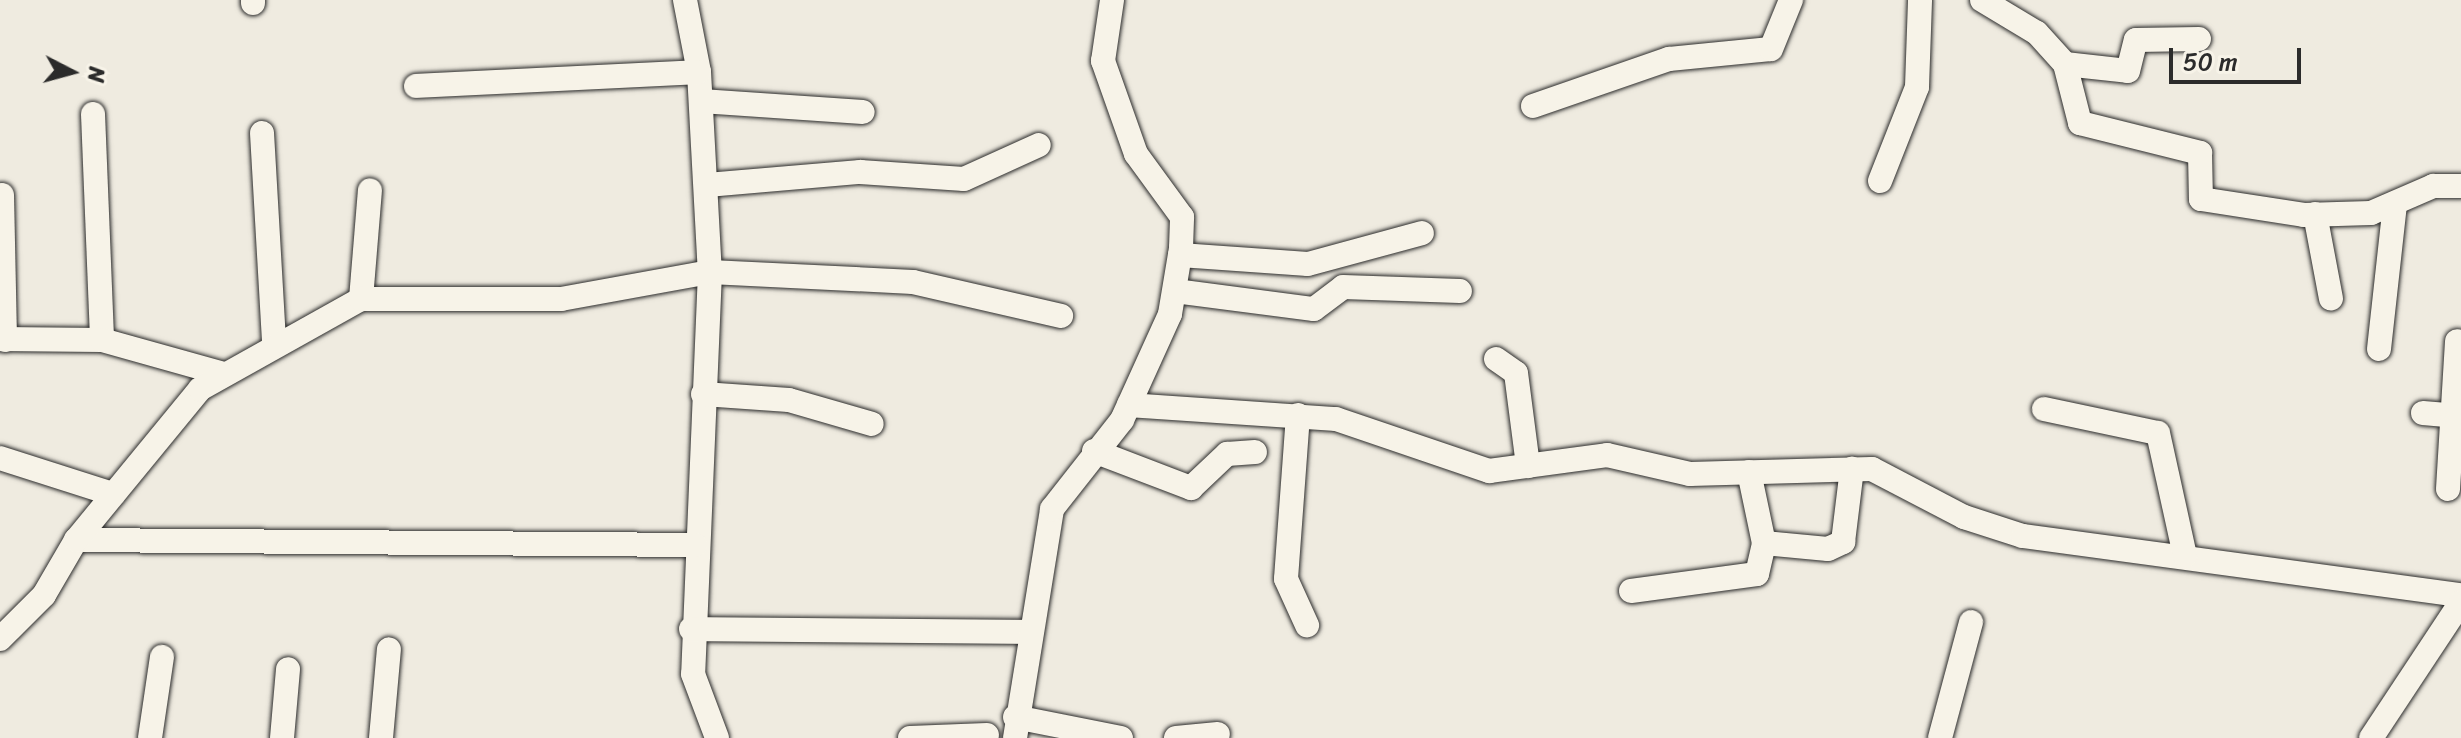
<!DOCTYPE html>
<html>
<head>
<meta charset="utf-8">
<style>
	body { margin:0 }
	#map { position:relative; width:2461px; height:738px; overflow:hidden; background:#efebe0; font-family:Sriracha,sans-serif }
	div>[style] { position:absolute }
	.roads { filter:drop-shadow(0 0 2px #2b2b2b) drop-shadow(0 0 2px #2b2b2b) }
	.minor>* { height:24px; margin:-12px; padding:0 12px; transform-origin:12px; border-radius:12px; background:#f7f3e8 }
	span { translate:-50% -50%; white-space:nowrap; text-align:center; line-height:1.15; -webkit-text-stroke:6px #f7f3e8; paint-order:stroke }
	.north { position:absolute; left:32px; top:32px; width:80px; height:80px; -webkit-text-stroke:6px #f7f3e8; paint-order:stroke; rotate:96deg; font-size:22px; font-weight:700; line-height:32px; text-align:center; color:#2b2b2b }
	.north::after { content:''; display:block; margin:auto; width:28px; height:36px; background:#2b2b2b; clip-path:polygon(50% 0,100% 100%,50% 72%,0 100%) }
	.scale { position:absolute; left:2169px; top:48px; width:132px; height:36px; box-sizing:border-box; border:4px solid #2b2b2b; border-top:0; padding-left:10px; font-size:24px; line-height:28px; white-space:nowrap; color:#2b2b2b; -webkit-text-stroke:6px #f7f3e8; paint-order:stroke }
</style>
</head>
<body>
<div id="map">
	<div class="roads">
		<div class="minor">
			<i style="left:253px;top:0;width:3px;rotate:90deg"></i>
			<i style="left:685px;top:0;width:73px;rotate:79deg"></i>
			<i style="left:699px;top:72px;width:200px;rotate:86.9deg"></i>
			<i style="left:710px;top:272px;width:402px;rotate:92.4deg"></i>
			<i style="left:693px;top:674px;width:68px;rotate:69.4deg"></i>
			<i style="left:1982px;top:0;width:64px;rotate:31deg"></i>
			<i style="left:2037px;top:33px;width:42px;rotate:47.9deg"></i>
			<i style="left:2065px;top:64px;width:61px;rotate:75.7deg"></i>
			<i style="left:2080px;top:123px;width:124px;rotate:14deg"></i>
			<i style="left:2200px;top:153px;width:46px;rotate:88.8deg"></i>
			<i style="left:2201px;top:199px;width:104px;rotate:8.8deg"></i>
			<i style="left:2304px;top:215px;width:67px;rotate:-1.7deg"></i>
			<i style="left:2371px;top:213px;width:68px;rotate:-23.5deg"></i>
			<i style="left:2433px;top:186px;width:28px"></i>
			<i style="left:2065px;top:64px;width:63px;rotate:6.3deg"></i>
			<i style="left:2128px;top:71px;width:32px;rotate:-76deg"></i>
			<i style="left:2136px;top:40px;width:63px;rotate:-0.9deg"></i>
			<i style="left:416px;top:86px;width:283px;rotate:-2.8deg"></i>
			<i style="left:701px;top:101px;width:162px;rotate:3.9deg"></i>
			<i style="left:1533px;top:106px;width:144px;rotate:-19.1deg"></i>
			<i style="left:1669px;top:59px;width:102px;rotate:-5.6deg"></i>
			<i style="left:1771px;top:49px;width:53px;rotate:-67.8deg"></i>
			<i style="left:93px;top:114px;width:226px;rotate:87.7deg"></i>
			<i style="left:262px;top:133px;width:209px;rotate:86.7deg"></i>
			<i style="left:1880px;top:181px;width:101px;rotate:-68.5deg"></i>
			<i style="left:1917px;top:87px;width:87px;rotate:-88deg"></i>
			<i style="left:707px;top:185px;width:154px;rotate:-4.9deg"></i>
			<i style="left:860px;top:172px;width:104px;rotate:3.9deg"></i>
			<i style="left:964px;top:179px;width:82px;rotate:-24.4deg"></i>
			<i style="left:2px;top:195px;width:145px;rotate:88.8deg"></i>
			<i style="left:2315px;top:214px;width:86px;rotate:79.3deg"></i>
			<i style="left:1180px;top:255px;width:128px;rotate:4deg"></i>
			<i style="left:1308px;top:264px;width:118px;rotate:-15.2deg"></i>
			<i style="left:1175px;top:291px;width:140px;rotate:7.4deg"></i>
			<i style="left:1314px;top:309px;width:36px;rotate:-37deg"></i>
			<i style="left:1343px;top:287px;width:117px;rotate:2deg"></i>
			<i style="left:361px;top:299px;width:109px;rotate:-85.3deg"></i>
			<i style="left:0;top:339px;width:102px;rotate:0.6deg"></i>
			<i style="left:102px;top:340px;width:123px;rotate:15.6deg"></i>
			<i style="left:2379px;top:349px;width:147px;rotate:-83.7deg"></i>
			<i style="left:1496px;top:359px;width:24px;rotate:35deg"></i>
			<i style="left:1516px;top:373px;width:94px;rotate:82.6deg"></i>
			<i style="left:703px;top:394px;width:86px;rotate:4deg"></i>
			<i style="left:789px;top:400px;width:86px;rotate:16.1deg"></i>
			<i style="left:1129px;top:405px;width:207px;rotate:3.9deg"></i>
			<i style="left:1336px;top:419px;width:162px;rotate:18.8deg"></i>
			<i style="left:1489px;top:471px;width:119px;rotate:-7.7deg"></i>
			<i style="left:1607px;top:455px;width:85px;rotate:12.9deg"></i>
			<i style="left:1690px;top:474px;width:182px;rotate:-1.6deg"></i>
			<i style="left:1872px;top:469px;width:104px;rotate:27.6deg"></i>
			<i style="left:1964px;top:517px;width:62px;rotate:17.9deg"></i>
			<i style="left:2023px;top:536px;width:442px;rotate:7.7deg"></i>
			<i style="left:2044px;top:409px;width:116px;rotate:11.9deg"></i>
			<i style="left:2158px;top:433px;width:126px;rotate:77.6deg"></i>
			<i style="left:2423px;top:413px;width:38px;rotate:5deg"></i>
			<i style="left:1298px;top:415px;width:164px;rotate:94.2deg"></i>
			<i style="left:1286px;top:579px;width:51px;rotate:65.5deg"></i>
			<i style="left:1094px;top:451px;width:104px;rotate:20.9deg"></i>
			<i style="left:1191px;top:488px;width:50px;rotate:-43.4deg"></i>
			<i style="left:1227px;top:454px;width:28px;rotate:-4deg"></i>
			<i style="left:0;top:458px;width:119px;rotate:17.7deg"></i>
			<i style="left:1749px;top:472px;width:73px;rotate:78.1deg"></i>
			<i style="left:1764px;top:543px;width:64px;rotate:5.4deg"></i>
			<i style="left:1828px;top:549px;width:17px;rotate:-25deg"></i>
			<i style="left:1843px;top:542px;width:74px;rotate:-83deg"></i>
			<i style="left:2448px;top:489px;width:148px;rotate:-86.5deg"></i>
			<i style="left:76px;top:540px;width:619px;rotate:0.46deg"></i>
			<i style="left:1631px;top:591px;width:127px;rotate:-7.7deg"></i>
			<i style="left:1757px;top:574px;width:32px;rotate:-77deg"></i>
			<i style="left:691px;top:629px;width:336px;rotate:0.5deg"></i>
			<i style="left:0;top:639px;width:62px;rotate:-45deg"></i>
			<i style="left:44px;top:595px;width:64px;rotate:-59.8deg"></i>
			<i style="left:76px;top:540px;width:195px;rotate:-50.6deg"></i>
			<i style="left:200px;top:389px;width:184px;rotate:-29.2deg"></i>
			<i style="left:361px;top:299px;width:200px"></i>
			<i style="left:561px;top:299px;width:151px;rotate:-10.3deg"></i>
			<i style="left:710px;top:272px;width:203px;rotate:2.8deg"></i>
			<i style="left:913px;top:282px;width:152px;rotate:12.9deg"></i>
			<i style="left:1015px;top:717px;width:108px;rotate:11.2deg"></i>
			<i style="left:150px;top:738px;width:82px;rotate:-81.6deg"></i>
			<i style="left:282px;top:738px;width:69px;rotate:-85deg"></i>
			<i style="left:381px;top:738px;width:89px;rotate:-84.9deg"></i>
			<i style="left:910px;top:738px;width:77px;rotate:-2.2deg"></i>
			<i style="left:1015px;top:738px;width:232px;rotate:-80.8deg"></i>
			<i style="left:1052px;top:509px;width:113px;rotate:-51.8deg"></i>
			<i style="left:1122px;top:420px;width:116px;rotate:-65.6deg"></i>
			<i style="left:1170px;top:314px;width:67px;rotate:-80.5deg"></i>
			<i style="left:1181px;top:248px;width:31px;rotate:-88deg"></i>
			<i style="left:1182px;top:217px;width:78px;rotate:-126.1deg"></i>
			<i style="left:1136px;top:154px;width:99px;rotate:-109.5deg"></i>
			<i style="left:1103px;top:61px;width:62px;rotate:-81.6deg"></i>
			<i style="left:1176px;top:738px;width:42px;rotate:-5.4deg"></i>
			<i style="left:1940px;top:738px;width:120px;rotate:-75deg"></i>
			<i style="left:2371px;top:738px;width:163px;rotate:-56.5deg"></i>
		</div>
	</div>
	<div class="north">N</div>
	<div class="scale">50 m</div>
</div>
</body>
</html>
